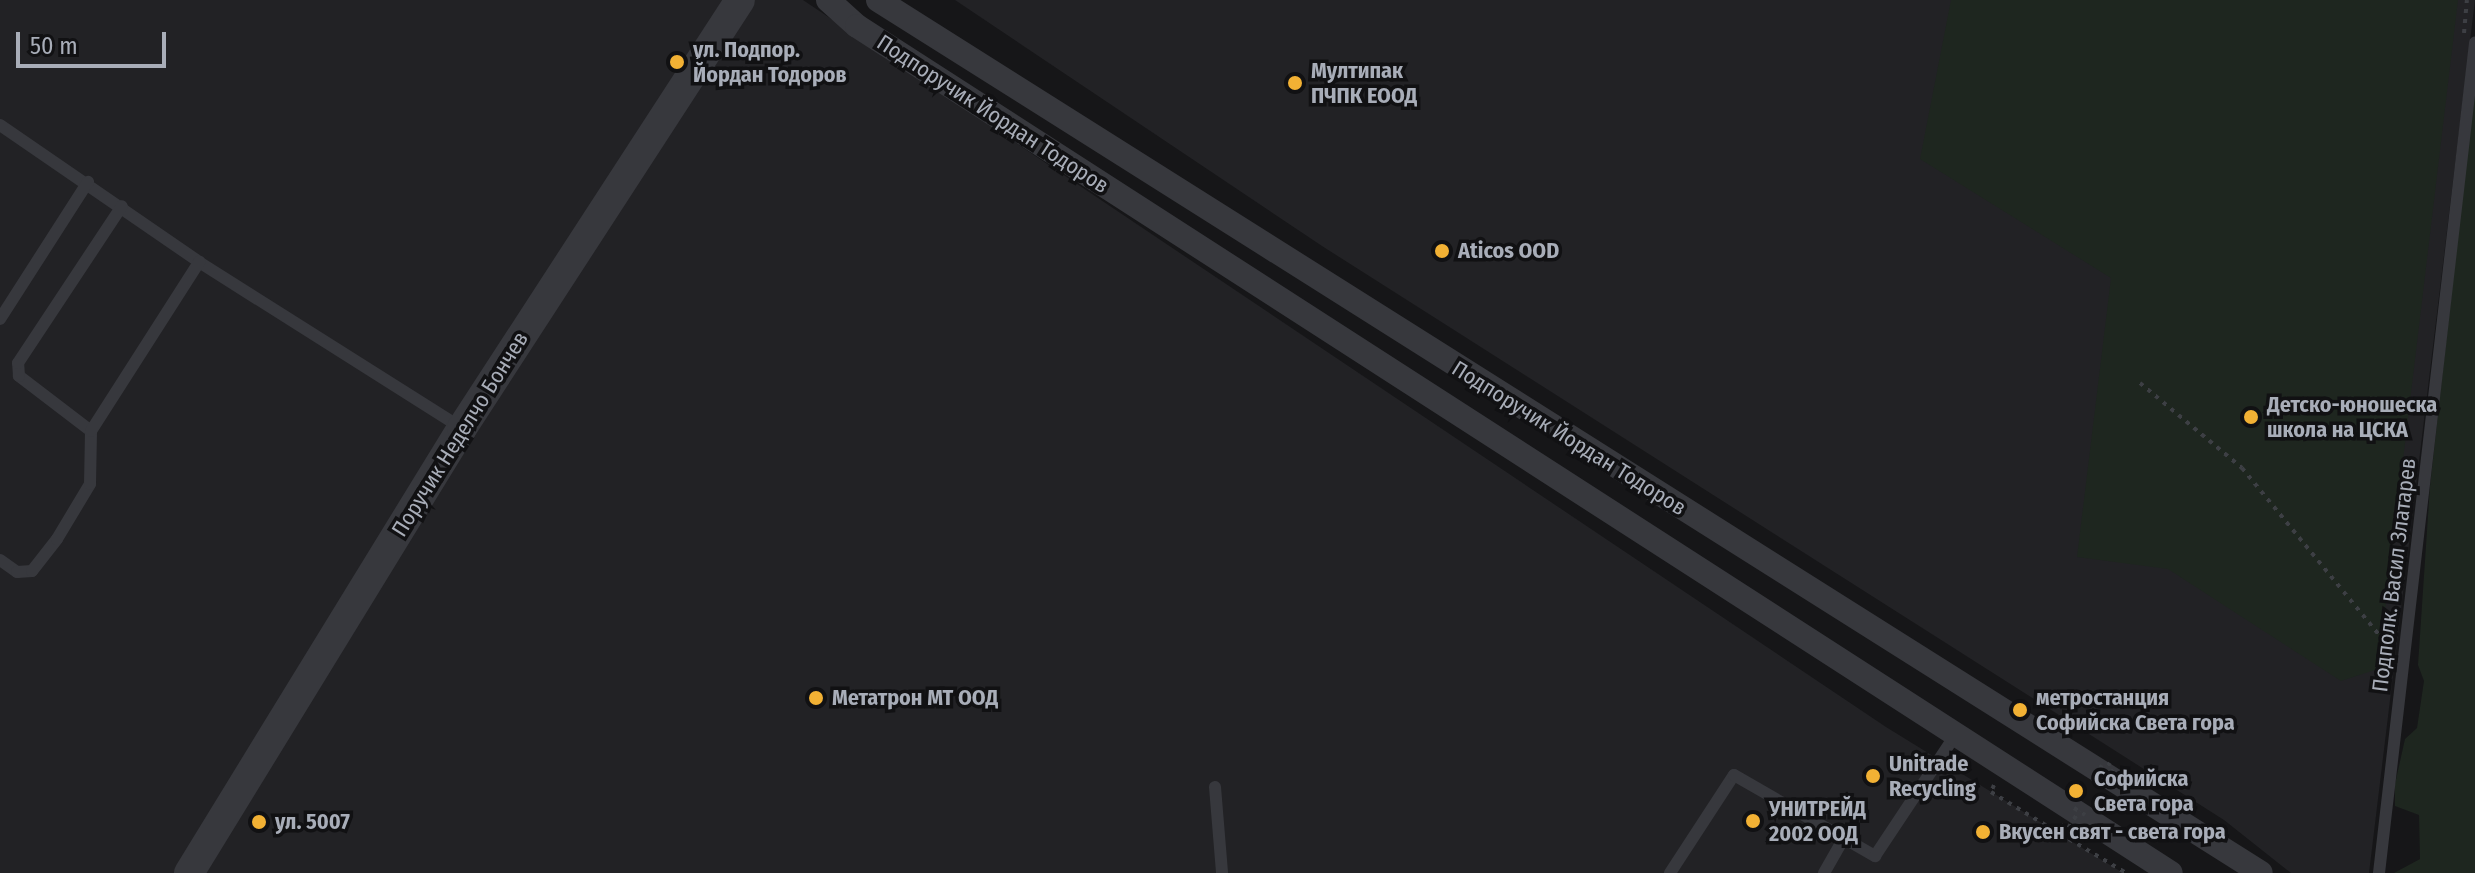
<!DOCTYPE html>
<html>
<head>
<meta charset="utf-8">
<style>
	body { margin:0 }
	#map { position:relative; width:2475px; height:873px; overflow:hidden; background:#161618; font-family:"Fira Sans Condensed",sans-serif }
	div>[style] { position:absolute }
	.built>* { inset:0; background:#222225 }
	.green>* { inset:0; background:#1e261f }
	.path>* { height:4px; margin-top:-2px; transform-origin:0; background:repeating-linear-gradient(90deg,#3d3f44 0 4px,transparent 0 10px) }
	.service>* { height:12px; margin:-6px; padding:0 6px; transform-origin:6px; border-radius:6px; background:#37383d }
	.minor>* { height:24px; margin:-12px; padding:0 12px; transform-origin:12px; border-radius:12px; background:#37383d }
	.tertiary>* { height:30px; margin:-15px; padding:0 15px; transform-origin:15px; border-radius:15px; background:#37383d }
	.path-bridge>* { height:4px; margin-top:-2px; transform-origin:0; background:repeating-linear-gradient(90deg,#3d3f44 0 4px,transparent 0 10px) }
	.dots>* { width:22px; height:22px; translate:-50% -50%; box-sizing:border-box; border:4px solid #111113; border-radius:50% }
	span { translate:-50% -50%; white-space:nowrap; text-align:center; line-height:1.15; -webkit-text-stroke:7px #111113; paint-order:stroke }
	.poi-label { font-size:22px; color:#a8adb8; font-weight:700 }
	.left { translate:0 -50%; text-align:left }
	.street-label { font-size:22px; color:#a8adb8 }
	.scale { position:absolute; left:16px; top:32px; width:150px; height:36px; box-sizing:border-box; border:4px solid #a8adb8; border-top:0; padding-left:10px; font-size:24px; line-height:28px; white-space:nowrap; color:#a8adb8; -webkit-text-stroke:6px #111113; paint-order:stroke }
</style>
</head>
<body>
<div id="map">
	<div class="built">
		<i style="clip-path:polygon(0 0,803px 0,1886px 727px,2123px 873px,0 873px)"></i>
		<i style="clip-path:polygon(955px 0,2475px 0,2369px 873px,2291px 873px,2224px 820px,1322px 246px)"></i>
	</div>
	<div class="green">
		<i style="clip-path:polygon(1951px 0,2458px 0,2378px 669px,2341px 681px,2168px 569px,2077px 557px,2111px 278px,1920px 159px)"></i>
		<i style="clip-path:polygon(2475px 83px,2475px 873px,2394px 873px,2420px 859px,2419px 815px,2395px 806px,2395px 784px,2405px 739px,2417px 728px,2424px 681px,2418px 665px,2430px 486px)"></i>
	</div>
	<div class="path">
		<i style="left:2464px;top:33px;width:33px;rotate:-85deg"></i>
		<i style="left:2140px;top:383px;width:133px;rotate:39.8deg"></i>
		<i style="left:2242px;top:468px;width:230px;rotate:50.6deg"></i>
		<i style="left:1994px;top:785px;width:8px;rotate:113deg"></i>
		<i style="left:1991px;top:792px;width:77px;rotate:31.2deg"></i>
		<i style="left:2057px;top:832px;width:6px;rotate:-59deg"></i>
		<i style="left:2069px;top:839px;width:66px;rotate:30.8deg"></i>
	</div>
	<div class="service">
		<i style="left:0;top:125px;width:242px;rotate:34.5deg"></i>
		<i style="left:199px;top:262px;width:311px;rotate:32.3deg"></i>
		<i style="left:0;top:319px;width:163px;rotate:-57.3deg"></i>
		<i style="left:91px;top:431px;width:91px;rotate:-142.6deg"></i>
		<i style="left:19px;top:376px;width:13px;rotate:-94deg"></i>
		<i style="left:18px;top:363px;width:188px;rotate:-56.5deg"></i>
		<i style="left:0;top:560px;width:21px;rotate:35deg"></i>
		<i style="left:17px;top:572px;width:15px;rotate:-4deg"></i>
		<i style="left:32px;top:571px;width:41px;rotate:-52deg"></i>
		<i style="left:57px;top:539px;width:64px;rotate:-59deg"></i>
		<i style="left:90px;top:484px;width:53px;rotate:-88.9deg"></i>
		<i style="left:91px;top:431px;width:201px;rotate:-57.4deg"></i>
		<i style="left:1215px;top:787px;width:86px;rotate:85.3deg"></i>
		<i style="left:1670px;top:873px;width:117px;rotate:-56.9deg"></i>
		<i style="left:1734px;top:775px;width:163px;rotate:29.9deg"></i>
		<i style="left:1875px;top:856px;width:146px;rotate:-56.4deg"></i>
		<i style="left:1824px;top:873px;width:40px;rotate:-60.3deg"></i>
		<i style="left:2379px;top:873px;width:836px;rotate:-83.4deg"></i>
	</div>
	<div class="minor">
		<i style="left:828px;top:0;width:39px;rotate:42deg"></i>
		<i style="left:857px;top:26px;width:1563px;rotate:32.81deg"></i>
		<i style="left:878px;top:0;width:1635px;rotate:32.26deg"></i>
	</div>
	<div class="tertiary">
		<i style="left:189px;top:873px;width:522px;rotate:-58.47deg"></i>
		<i style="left:462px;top:428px;width:510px;rotate:-56.99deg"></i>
	</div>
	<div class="path-bridge">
		<i style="left:2099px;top:766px;width:14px;rotate:30deg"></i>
		<i style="left:2111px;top:773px;width:7px;rotate:-56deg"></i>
		<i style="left:2092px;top:779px;width:13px;rotate:29deg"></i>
		<i style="left:2097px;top:782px;width:23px;rotate:-56deg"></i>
		<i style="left:2074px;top:808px;width:13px;rotate:32deg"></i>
		<i style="left:2061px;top:825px;width:14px;rotate:34deg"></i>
		<i style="left:2073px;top:833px;width:7px;rotate:124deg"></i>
		<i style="left:2063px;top:836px;width:30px;rotate:-57deg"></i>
	</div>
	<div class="dots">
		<i style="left:677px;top:62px;background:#f2b134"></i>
		<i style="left:1295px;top:83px;background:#f2b134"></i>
		<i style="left:1442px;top:251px;background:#f2b134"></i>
		<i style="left:2251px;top:417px;background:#f2b134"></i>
		<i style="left:816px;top:698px;background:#f2b134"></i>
		<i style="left:2020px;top:710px;background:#f2b134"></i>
		<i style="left:1873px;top:776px;background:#f2b134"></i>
		<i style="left:2076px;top:791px;background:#f2b134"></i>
		<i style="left:1753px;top:821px;background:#f2b134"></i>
		<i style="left:259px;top:822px;background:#f2b134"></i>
		<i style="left:1983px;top:832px;background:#f2b134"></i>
	</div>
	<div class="poi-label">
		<span class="left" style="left:693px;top:62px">ул. Подпор.<br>Йордан Тодоров</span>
		<span class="left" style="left:1311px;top:83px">Мултипак<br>ПЧПК ЕООД</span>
		<span class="left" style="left:1458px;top:251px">Aticos OOD</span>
		<span class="left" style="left:2267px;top:417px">Детско-юношеска<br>школа на ЦСКА</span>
		<span class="left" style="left:2036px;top:710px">метростанция<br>Софийска Света гора</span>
		<span class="left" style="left:832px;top:698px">Метатрон МТ ООД</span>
		<span class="left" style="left:1889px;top:776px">Unitrade<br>Recycling</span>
		<span class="left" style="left:2094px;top:791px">Софийска<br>Света гора</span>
		<span class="left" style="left:1769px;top:821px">УНИТРЕЙД<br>2002 ООД</span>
		<span class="left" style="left:275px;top:822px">ул. 5007</span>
		<span class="left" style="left:1999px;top:832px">Вкусен свят - света гора</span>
	</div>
	<div class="street-label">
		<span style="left:993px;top:114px;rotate:33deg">Подпоручик Йордан Тодоров</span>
		<span style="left:460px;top:434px;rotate:-58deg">Поручик Неделчо Бончев</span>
		<span style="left:1569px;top:438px;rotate:32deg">Подпоручик Йордан Тодоров</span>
		<span style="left:2394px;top:575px;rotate:-83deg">Подполк. Васил Златарев</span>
	</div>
	<div class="scale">50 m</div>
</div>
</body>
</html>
